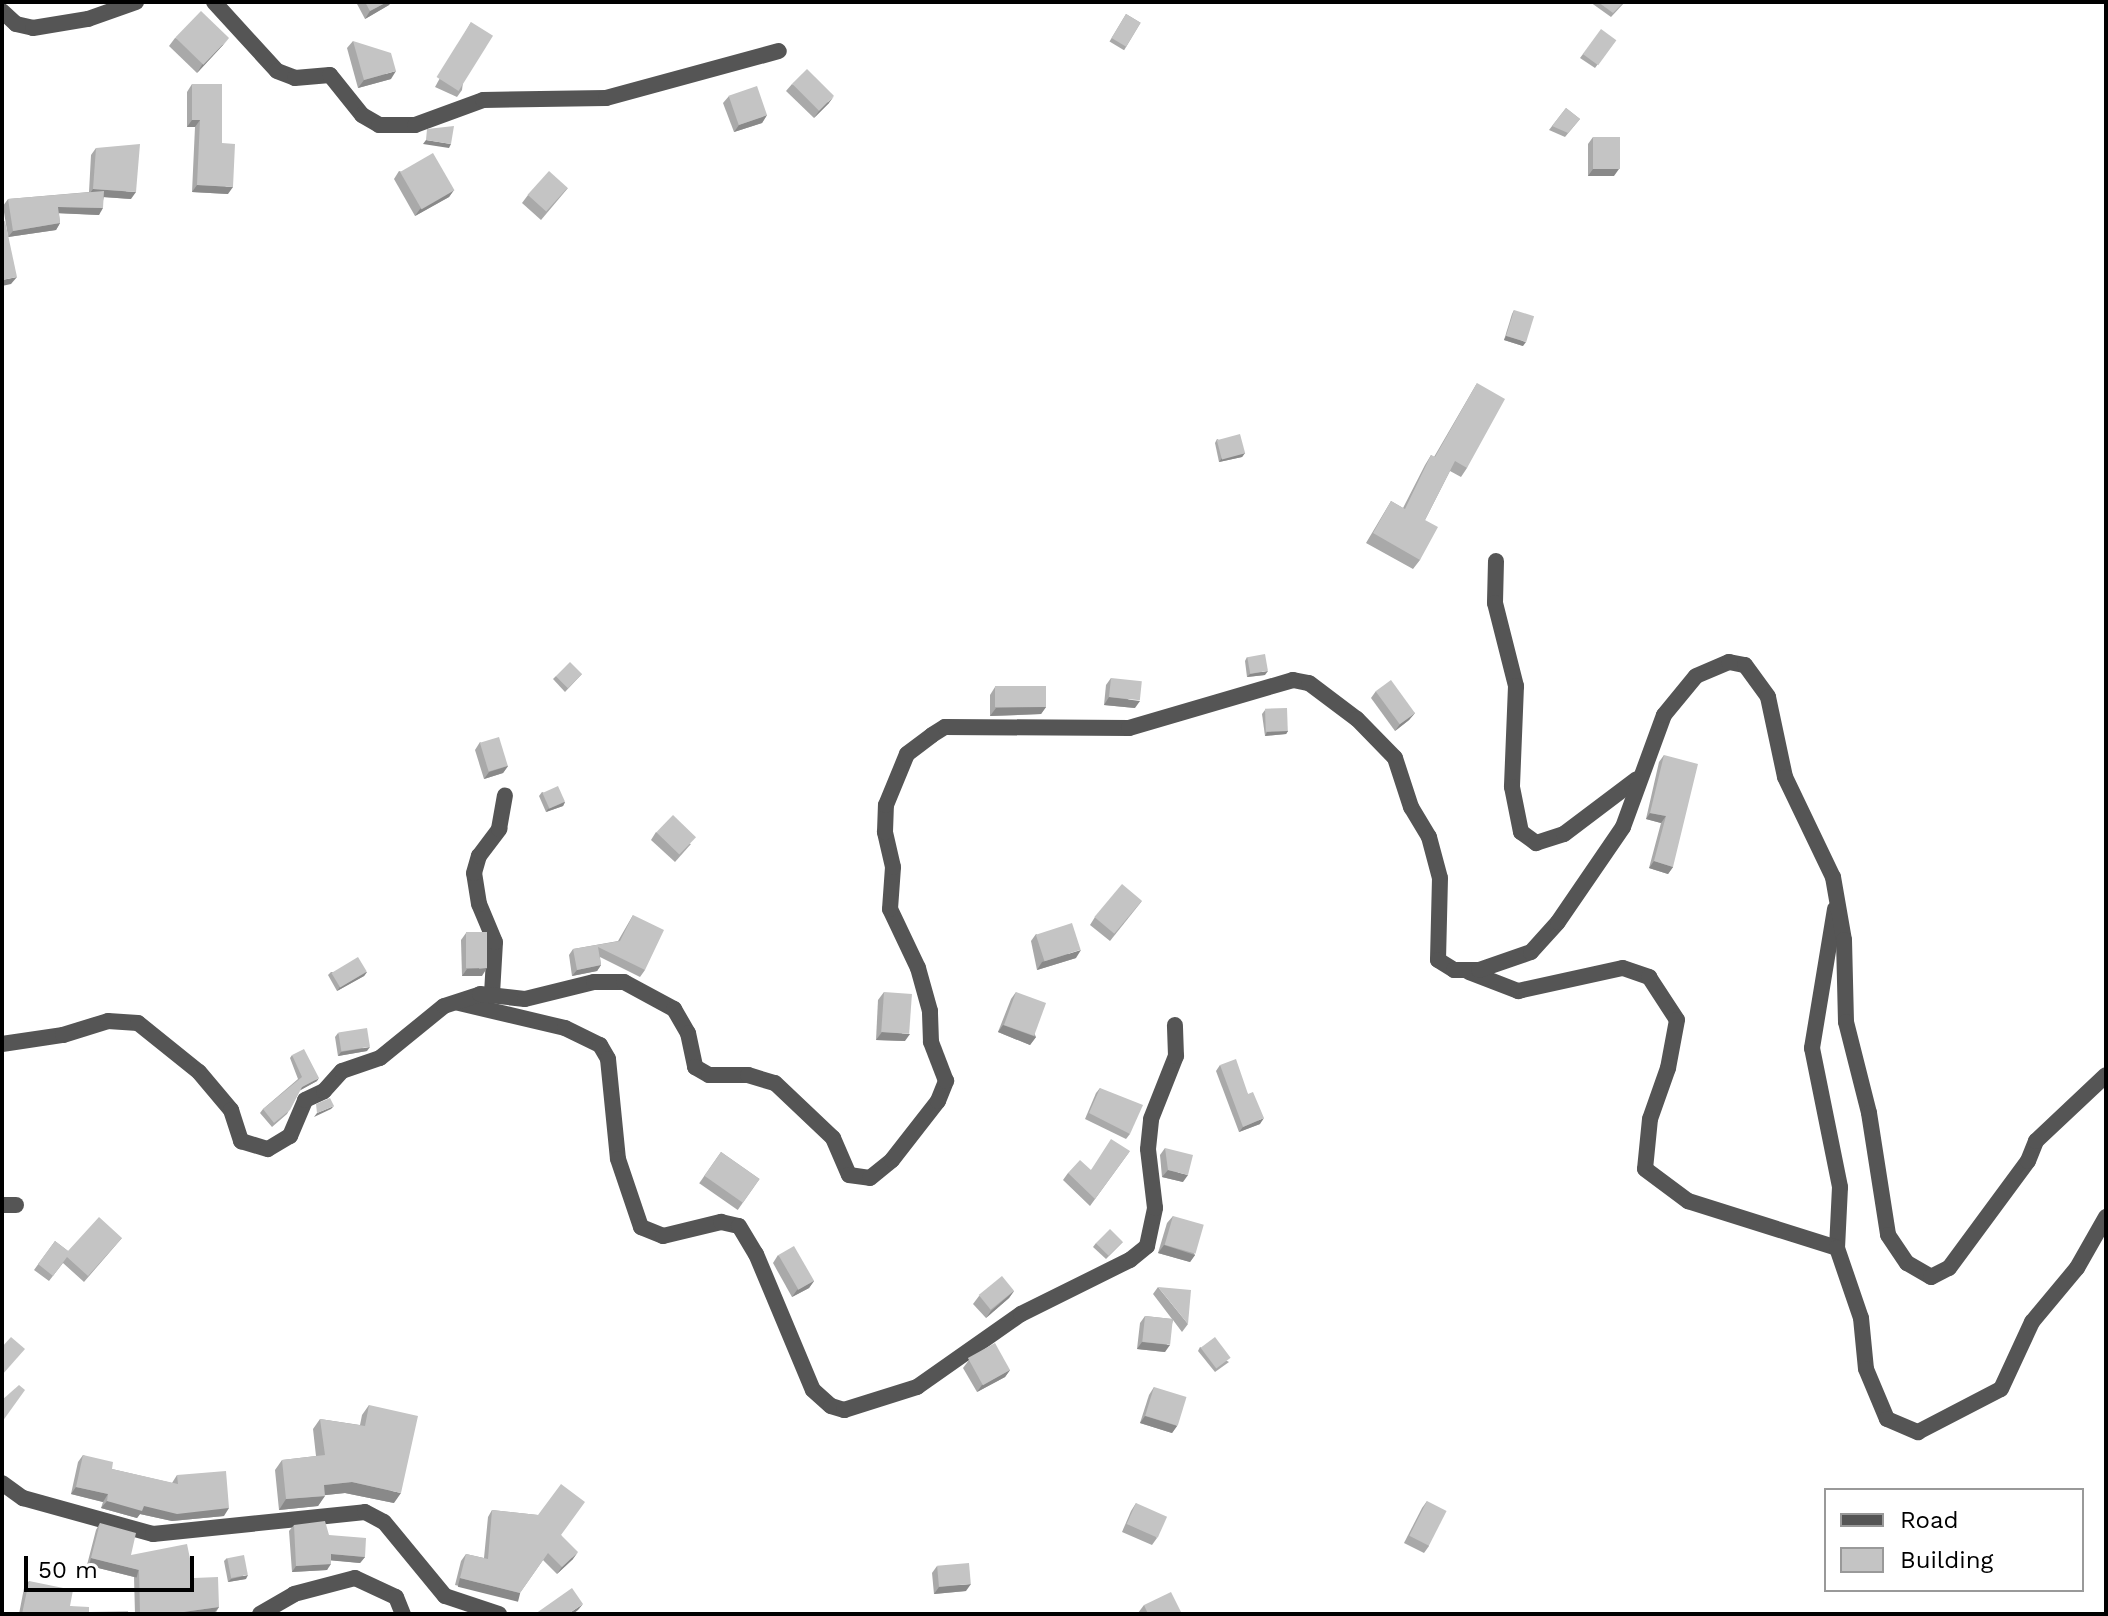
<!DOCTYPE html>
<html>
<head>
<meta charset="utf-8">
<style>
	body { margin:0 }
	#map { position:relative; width:2108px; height:1616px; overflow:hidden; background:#fff; font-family:"Work Sans",sans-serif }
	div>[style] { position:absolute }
	.minor>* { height:16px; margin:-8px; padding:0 8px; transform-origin:8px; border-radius:8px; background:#555 }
	.wall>* { inset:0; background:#a9a9a9; transform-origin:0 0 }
	.shaded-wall>* { inset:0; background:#898989; transform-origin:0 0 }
	.building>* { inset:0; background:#c4c4c4; transform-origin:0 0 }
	span { translate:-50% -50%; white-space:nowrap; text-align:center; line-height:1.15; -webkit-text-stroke:6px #fff; paint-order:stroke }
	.frame { position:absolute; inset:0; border:4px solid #000; pointer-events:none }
	.legend { position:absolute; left:1824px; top:1488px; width:260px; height:104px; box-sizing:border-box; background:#fff; border:2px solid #999; margin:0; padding:10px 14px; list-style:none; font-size:24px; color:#000 }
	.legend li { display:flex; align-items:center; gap:16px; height:40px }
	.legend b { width:40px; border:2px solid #999 }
	.scale { position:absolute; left:24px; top:1556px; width:170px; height:36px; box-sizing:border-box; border:4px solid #000; border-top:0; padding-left:10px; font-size:24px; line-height:28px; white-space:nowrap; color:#000; -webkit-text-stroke:6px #fff; paint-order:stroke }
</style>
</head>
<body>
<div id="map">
	<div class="minor">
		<i style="left:214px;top:2px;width:93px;rotate:47.6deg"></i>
		<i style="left:277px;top:71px;width:19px;rotate:21deg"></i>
		<i style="left:295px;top:78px;width:35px;rotate:-5deg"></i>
		<i style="left:330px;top:75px;width:51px;rotate:51.3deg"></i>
		<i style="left:362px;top:115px;width:20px;rotate:30deg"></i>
		<i style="left:379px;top:125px;width:36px"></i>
		<i style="left:415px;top:125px;width:72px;rotate:-20.2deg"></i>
		<i style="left:483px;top:100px;width:123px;rotate:-0.9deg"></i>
		<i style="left:606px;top:98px;width:179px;rotate:-15.2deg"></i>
		<i style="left:2px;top:11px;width:19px;rotate:43deg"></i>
		<i style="left:16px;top:24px;width:17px;rotate:13deg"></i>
		<i style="left:33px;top:28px;width:56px;rotate:-9.3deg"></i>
		<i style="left:88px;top:19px;width:51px;rotate:-19.5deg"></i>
		<i style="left:1496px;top:561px;width:42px;rotate:91.4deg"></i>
		<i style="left:1495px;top:603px;width:86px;rotate:75.8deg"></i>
		<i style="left:1516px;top:686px;width:101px;rotate:92.3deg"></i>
		<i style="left:1512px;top:787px;width:46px;rotate:78.7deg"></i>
		<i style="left:1521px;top:832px;width:19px;rotate:36deg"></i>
		<i style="left:1536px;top:843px;width:29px;rotate:-18deg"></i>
		<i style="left:1564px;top:834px;width:91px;rotate:-37deg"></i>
		<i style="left:1835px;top:909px;width:141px;rotate:99.4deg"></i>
		<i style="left:1812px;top:1048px;width:142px;rotate:78.6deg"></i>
		<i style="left:1840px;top:1187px;width:61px;rotate:92.8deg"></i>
		<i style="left:1469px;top:972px;width:53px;rotate:21.2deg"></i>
		<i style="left:1518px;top:991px;width:107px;rotate:-12.4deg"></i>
		<i style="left:1623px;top:968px;width:28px;rotate:19deg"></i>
		<i style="left:1649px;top:977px;width:51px;rotate:56.9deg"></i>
		<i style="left:1677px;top:1020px;width:49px;rotate:100.6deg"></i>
		<i style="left:1668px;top:1068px;width:54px;rotate:109.4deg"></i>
		<i style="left:1650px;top:1119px;width:50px;rotate:95.7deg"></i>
		<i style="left:1645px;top:1169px;width:54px;rotate:36.7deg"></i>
		<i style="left:1688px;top:1201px;width:156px;rotate:17.5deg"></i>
		<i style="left:1837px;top:1248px;width:74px;rotate:71.1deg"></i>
		<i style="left:1861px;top:1318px;width:51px;rotate:84.4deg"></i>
		<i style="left:1866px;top:1369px;width:54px;rotate:67.2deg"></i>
		<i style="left:1887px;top:1419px;width:34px;rotate:23deg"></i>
		<i style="left:1918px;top:1432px;width:93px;rotate:-27.4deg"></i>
		<i style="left:2001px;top:1389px;width:74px;rotate:-65.2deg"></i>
		<i style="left:2032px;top:1322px;width:70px;rotate:-50.2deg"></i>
		<i style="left:2077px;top:1268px;width:59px;rotate:-60.4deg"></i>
		<i style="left:492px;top:994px;width:52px;rotate:-86.7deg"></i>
		<i style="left:495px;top:942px;width:41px;rotate:-112.8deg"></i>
		<i style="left:479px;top:904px;width:31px;rotate:-99deg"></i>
		<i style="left:474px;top:873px;width:18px;rotate:-74deg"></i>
		<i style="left:479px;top:856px;width:34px;rotate:-53deg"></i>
		<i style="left:499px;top:829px;width:34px;rotate:-80deg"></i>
		<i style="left:459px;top:1003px;width:109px;rotate:13.3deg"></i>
		<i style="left:565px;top:1028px;width:39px;rotate:26deg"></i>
		<i style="left:600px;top:1045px;width:16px;rotate:60deg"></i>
		<i style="left:608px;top:1059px;width:100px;rotate:84.3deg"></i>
		<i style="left:618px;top:1159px;width:72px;rotate:71.3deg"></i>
		<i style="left:641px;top:1227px;width:24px;rotate:22deg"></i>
		<i style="left:663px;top:1236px;width:60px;rotate:-13.6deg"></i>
		<i style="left:721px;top:1222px;width:18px;rotate:13deg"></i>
		<i style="left:739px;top:1226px;width:33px;rotate:59deg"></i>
		<i style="left:756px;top:1254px;width:147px;rotate:67.3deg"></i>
		<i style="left:813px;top:1390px;width:24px;rotate:42deg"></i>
		<i style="left:831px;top:1406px;width:14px;rotate:17deg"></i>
		<i style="left:844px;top:1410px;width:77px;rotate:-17.5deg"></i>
		<i style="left:917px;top:1387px;width:127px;rotate:-35.1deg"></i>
		<i style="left:1021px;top:1314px;width:122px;rotate:-26.4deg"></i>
		<i style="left:1130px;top:1260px;width:22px;rotate:-39deg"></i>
		<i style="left:1147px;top:1246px;width:39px;rotate:-78deg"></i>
		<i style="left:1155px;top:1208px;width:59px;rotate:-96.8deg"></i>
		<i style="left:1148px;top:1149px;width:30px;rotate:-84deg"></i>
		<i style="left:1151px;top:1119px;width:68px;rotate:-68.4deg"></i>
		<i style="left:1176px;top:1056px;width:31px;rotate:-92deg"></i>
		<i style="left:2px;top:1044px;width:62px;rotate:-8.4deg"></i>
		<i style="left:63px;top:1035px;width:47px;rotate:-17.3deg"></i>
		<i style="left:108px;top:1021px;width:30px;rotate:4deg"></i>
		<i style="left:138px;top:1023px;width:78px;rotate:38.8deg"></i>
		<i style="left:199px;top:1072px;width:50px;rotate:49.9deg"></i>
		<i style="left:231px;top:1110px;width:33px;rotate:72deg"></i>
		<i style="left:241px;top:1141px;width:28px;rotate:17deg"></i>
		<i style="left:268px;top:1149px;width:26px;rotate:-31deg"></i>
		<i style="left:290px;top:1136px;width:39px;rotate:-67deg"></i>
		<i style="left:305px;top:1100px;width:21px;rotate:-25deg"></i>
		<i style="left:324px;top:1091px;width:27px;rotate:-48deg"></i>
		<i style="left:342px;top:1071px;width:40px;rotate:-18.9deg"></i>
		<i style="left:380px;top:1058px;width:82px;rotate:-39.1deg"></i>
		<i style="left:444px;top:1006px;width:38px;rotate:-18deg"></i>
		<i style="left:480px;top:994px;width:45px;rotate:6.3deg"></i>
		<i style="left:525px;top:999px;width:71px;rotate:-13.8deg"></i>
		<i style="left:594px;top:982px;width:30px"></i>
		<i style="left:624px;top:982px;width:57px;rotate:28.4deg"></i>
		<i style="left:674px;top:1009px;width:28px;rotate:60deg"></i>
		<i style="left:688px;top:1033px;width:35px;rotate:78deg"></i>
		<i style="left:695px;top:1067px;width:16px;rotate:30deg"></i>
		<i style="left:709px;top:1075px;width:39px"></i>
		<i style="left:748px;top:1075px;width:28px;rotate:17deg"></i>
		<i style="left:775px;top:1083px;width:80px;rotate:43.5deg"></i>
		<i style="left:833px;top:1138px;width:40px;rotate:66.6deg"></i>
		<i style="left:849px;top:1175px;width:21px;rotate:8deg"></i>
		<i style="left:870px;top:1178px;width:28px;rotate:-39deg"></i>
		<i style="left:892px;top:1160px;width:75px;rotate:-52.1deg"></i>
		<i style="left:938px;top:1101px;width:22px;rotate:-68deg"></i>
		<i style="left:946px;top:1081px;width:42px;rotate:-111deg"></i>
		<i style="left:931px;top:1042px;width:31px;rotate:-92deg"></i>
		<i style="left:930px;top:1011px;width:45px;rotate:-105.6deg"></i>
		<i style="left:918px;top:968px;width:65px;rotate:-115.4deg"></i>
		<i style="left:890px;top:909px;width:42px;rotate:-85.9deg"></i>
		<i style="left:893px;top:867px;width:36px;rotate:-103deg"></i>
		<i style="left:885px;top:832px;width:27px;rotate:-88deg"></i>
		<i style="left:886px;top:805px;width:55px;rotate:-67.6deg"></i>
		<i style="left:907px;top:754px;width:31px;rotate:-37deg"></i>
		<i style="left:932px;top:735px;width:15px;rotate:-32deg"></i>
		<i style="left:945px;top:727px;width:184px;rotate:0.3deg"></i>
		<i style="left:1129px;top:728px;width:171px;rotate:-16.3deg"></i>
		<i style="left:1293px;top:680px;width:16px;rotate:11deg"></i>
		<i style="left:1309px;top:683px;width:60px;rotate:36.9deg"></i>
		<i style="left:1357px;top:719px;width:54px;rotate:45.7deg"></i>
		<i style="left:1395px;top:758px;width:52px;rotate:71.9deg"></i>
		<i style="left:1411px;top:807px;width:35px;rotate:59deg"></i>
		<i style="left:1429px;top:837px;width:42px;rotate:75deg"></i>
		<i style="left:1440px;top:878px;width:82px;rotate:91.4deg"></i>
		<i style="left:1438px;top:960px;width:19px;rotate:32deg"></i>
		<i style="left:1454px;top:970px;width:25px"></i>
		<i style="left:1479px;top:970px;width:55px;rotate:-19.1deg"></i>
		<i style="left:1531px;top:952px;width:40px;rotate:-48deg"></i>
		<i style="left:1558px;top:922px;width:115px;rotate:-55.6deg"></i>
		<i style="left:1623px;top:827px;width:119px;rotate:-69.9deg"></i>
		<i style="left:1664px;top:715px;width:50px;rotate:-50.6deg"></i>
		<i style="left:1696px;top:676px;width:36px;rotate:-23deg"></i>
		<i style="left:1729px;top:662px;width:16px;rotate:11deg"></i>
		<i style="left:1745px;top:665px;width:39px;rotate:54deg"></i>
		<i style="left:1768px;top:697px;width:82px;rotate:78deg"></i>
		<i style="left:1785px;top:777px;width:111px;rotate:64.4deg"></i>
		<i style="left:1833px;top:877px;width:64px;rotate:80.1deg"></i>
		<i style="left:1844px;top:940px;width:82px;rotate:88.6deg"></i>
		<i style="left:1846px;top:1022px;width:94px;rotate:75.8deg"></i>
		<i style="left:1869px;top:1113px;width:123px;rotate:81.1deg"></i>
		<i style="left:1888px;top:1235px;width:34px;rotate:56deg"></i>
		<i style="left:1907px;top:1263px;width:28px;rotate:30deg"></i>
		<i style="left:1931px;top:1277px;width:20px;rotate:-27deg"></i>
		<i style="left:1949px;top:1268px;width:133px;rotate:-53.6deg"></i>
		<i style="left:2028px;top:1161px;width:22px;rotate:-68deg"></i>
		<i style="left:2036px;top:1141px;width:96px;rotate:-43.3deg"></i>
		<i style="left:2px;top:1205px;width:14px"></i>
		<i style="left:2px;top:1483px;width:26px;rotate:36deg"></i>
		<i style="left:23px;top:1498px;width:135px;rotate:15.5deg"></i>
		<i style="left:153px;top:1534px;width:213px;rotate:-5.9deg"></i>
		<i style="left:365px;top:1512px;width:21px;rotate:28deg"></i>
		<i style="left:384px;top:1522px;width:96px;rotate:50.5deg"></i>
		<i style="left:445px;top:1596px;width:57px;rotate:18.4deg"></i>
		<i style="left:260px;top:1614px;width:39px;rotate:-30deg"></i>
		<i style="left:294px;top:1594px;width:63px;rotate:-14.7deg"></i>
		<i style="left:355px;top:1578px;width:45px;rotate:24.9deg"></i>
		<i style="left:396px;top:1597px;width:18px;rotate:68deg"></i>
	</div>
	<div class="wall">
		<i style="clip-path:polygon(356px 2px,391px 2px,389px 5px,365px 19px)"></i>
		<i style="clip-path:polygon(1590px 2px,1625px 2px,1611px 17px)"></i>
		<i style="left:1126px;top:14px;width:17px;height:32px;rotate:31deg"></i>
		<i style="clip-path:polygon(471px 22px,462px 90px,457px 97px,435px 87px)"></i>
		<i style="clip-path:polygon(175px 38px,223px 45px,197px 73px,169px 46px)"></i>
		<i style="clip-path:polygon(1616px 40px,1595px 68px,1580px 58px,1583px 54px)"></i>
		<i style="clip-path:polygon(353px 41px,391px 79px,358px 88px,347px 48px)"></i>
		<i style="clip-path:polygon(192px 84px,228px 194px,192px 192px,195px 127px,187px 127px,187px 92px)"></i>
		<i style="clip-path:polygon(792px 84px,829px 103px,814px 118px,786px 91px)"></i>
		<i style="clip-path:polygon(729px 96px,767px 115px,762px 123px,734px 132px,723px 103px)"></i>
		<i style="clip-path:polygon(1566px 108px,1580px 119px,1565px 137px,1549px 130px)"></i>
		<i style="clip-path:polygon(1593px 137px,1614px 176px,1588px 176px,1588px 144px)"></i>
		<i style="clip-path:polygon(96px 148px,131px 199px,104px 197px,99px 215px,59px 213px,60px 223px,56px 230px,8px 237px,3px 206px,8px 199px,89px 192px,91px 155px)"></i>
		<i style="clip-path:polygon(399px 171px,454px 190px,449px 197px,415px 216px,394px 179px)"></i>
		<i style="clip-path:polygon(568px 188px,541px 220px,522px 203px,528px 195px)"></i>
		<i style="clip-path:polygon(1514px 310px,1523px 346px,1504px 340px,1512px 314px)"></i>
		<i style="clip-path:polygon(1477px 383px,1467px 468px,1461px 477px,1450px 471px,1425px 520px,1420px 560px,1413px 569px,1366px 543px,1391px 501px,1403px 508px,1425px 465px,1431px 455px,1434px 457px)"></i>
		<i style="clip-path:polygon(1217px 439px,1245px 453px,1242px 457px,1219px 462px,1215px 443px)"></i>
		<i style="clip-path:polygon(1247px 657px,1265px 675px,1247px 677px,1245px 661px)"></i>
		<i style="clip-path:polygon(582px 674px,565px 692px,553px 679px,556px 676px)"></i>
		<i style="clip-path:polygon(1111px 678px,1135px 708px,1104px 705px,1106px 685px)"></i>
		<i style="clip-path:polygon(995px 687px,1046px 707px,1041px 714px,990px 716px,990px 695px)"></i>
		<i style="clip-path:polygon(1376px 691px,1415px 713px,1409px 720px,1395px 731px,1371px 698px)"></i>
		<i style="clip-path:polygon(1265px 710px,1288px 731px,1286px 734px,1265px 736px,1262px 714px)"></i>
		<i style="clip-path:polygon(480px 742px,508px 766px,503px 773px,484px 779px,475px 750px)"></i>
		<i style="clip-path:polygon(1664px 755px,1673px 867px,1668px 874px,1649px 868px,1661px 823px,1646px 819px,1659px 762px)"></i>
		<i style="clip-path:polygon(542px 792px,565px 802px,563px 806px,546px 812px,539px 796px)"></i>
		<i style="clip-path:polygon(656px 832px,691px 844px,675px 862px,651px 840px)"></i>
		<i style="clip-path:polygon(1142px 901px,1110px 941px,1090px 925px,1095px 917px)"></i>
		<i style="clip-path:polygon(633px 915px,645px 970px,640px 977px,600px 957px,601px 965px,597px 971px,572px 976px,569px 955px,573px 949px,618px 941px)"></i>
		<i style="clip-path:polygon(466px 933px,482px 976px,462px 976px,461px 940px)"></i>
		<i style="clip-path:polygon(1036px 934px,1076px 958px,1037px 970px,1031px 941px)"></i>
		<i style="clip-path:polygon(331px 972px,367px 972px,364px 976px,337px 991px,328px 975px)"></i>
		<i style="clip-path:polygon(884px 992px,905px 1041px,876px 1040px,878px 1000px)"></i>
		<i style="clip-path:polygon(1016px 992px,1036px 1037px,1030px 1045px,998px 1032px,1011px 999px)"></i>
		<i style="clip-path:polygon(338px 1033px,367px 1051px,338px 1056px,335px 1037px)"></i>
		<i style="clip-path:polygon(292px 1055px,317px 1081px,300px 1090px,287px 1114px,272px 1127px,260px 1113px,263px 1109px,298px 1079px,290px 1058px)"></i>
		<i style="clip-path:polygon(1220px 1065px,1248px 1094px,1260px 1124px,1239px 1132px,1216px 1071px)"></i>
		<i style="clip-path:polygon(1100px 1088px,1130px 1134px,1126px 1139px,1085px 1119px,1096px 1093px)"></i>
		<i style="clip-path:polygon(1165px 1148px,1183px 1182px,1162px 1177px,1160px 1155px)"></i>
		<i style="clip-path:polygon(1130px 1151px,1090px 1206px,1063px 1180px,1068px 1173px,1091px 1170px)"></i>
		<i style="left:721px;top:1152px;width:47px;height:38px;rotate:35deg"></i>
		<i style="clip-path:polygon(1173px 1216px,1195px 1255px,1190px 1262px,1158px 1253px,1167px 1223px)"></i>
		<i style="clip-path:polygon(122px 1238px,84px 1282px,63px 1263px,49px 1281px,34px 1270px,55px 1241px,68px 1251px)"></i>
		<i style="clip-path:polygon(1123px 1242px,1106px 1259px,1093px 1247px,1096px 1243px)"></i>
		<i style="clip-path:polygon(778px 1255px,814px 1281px,809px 1288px,792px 1297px,773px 1263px)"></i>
		<i style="clip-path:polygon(1158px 1287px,1188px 1324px,1182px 1332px,1173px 1320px,1165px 1352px,1137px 1349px,1140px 1323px,1145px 1316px,1172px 1319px,1153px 1294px)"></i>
		<i style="clip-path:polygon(1014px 1291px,1009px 1298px,986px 1318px,973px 1304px,979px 1296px)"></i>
		<i style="clip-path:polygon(1200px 1347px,1229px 1362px,1215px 1372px,1198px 1351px)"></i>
		<i style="clip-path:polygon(969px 1360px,1010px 1370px,1005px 1377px,977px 1392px,963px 1368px)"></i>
		<i style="clip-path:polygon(1154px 1387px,1177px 1426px,1172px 1433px,1140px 1423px,1149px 1395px)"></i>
		<i style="clip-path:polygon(369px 1405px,394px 1503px,345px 1493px,325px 1495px,318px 1506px,279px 1510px,275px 1470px,282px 1460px,316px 1456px,313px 1429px,320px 1419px,360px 1425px,362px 1415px)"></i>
		<i style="clip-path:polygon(83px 1455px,112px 1469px,172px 1483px,177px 1475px,224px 1516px,172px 1521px,140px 1514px,137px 1518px,101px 1508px,103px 1502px,71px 1494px,78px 1462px)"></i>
		<i style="clip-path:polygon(1427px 1501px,1429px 1546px,1424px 1553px,1404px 1543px,1422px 1508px)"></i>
		<i style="clip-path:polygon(1136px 1503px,1157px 1538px,1152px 1545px,1122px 1532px,1131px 1511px)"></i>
		<i style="clip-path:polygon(492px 1510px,538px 1515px,561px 1535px,573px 1559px,557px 1574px,543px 1560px,515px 1600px,455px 1585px,461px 1561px,466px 1554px,484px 1558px,488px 1517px)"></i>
		<i style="clip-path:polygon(100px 1523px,131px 1555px,194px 1578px,219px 1607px,215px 1614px,135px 1614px,134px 1577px,87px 1565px,96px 1530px)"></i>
		<i style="clip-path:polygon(294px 1525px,329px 1535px,365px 1557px,360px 1563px,331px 1560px,327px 1570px,292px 1572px,289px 1531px)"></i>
		<i style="clip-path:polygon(227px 1558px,246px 1579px,228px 1582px,224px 1561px)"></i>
		<i style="clip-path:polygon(937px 1566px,966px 1591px,934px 1594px,932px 1573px)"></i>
		<i style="clip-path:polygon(29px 1581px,70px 1606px,89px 1612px,128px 1614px,19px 1614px,24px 1588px)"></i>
		<i style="clip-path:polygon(1144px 1605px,1182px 1614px,1139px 1614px,1138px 1613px)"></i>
	</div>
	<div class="shaded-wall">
		<i style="clip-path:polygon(387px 2px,391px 2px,389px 5px,365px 19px,370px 11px)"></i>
		<i style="clip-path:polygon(229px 38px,223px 45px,197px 73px,202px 65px)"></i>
		<i style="clip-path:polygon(396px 71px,391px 79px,358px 88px,364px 80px)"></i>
		<i style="clip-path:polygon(834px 96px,829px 103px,814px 118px,819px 111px)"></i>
		<i style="clip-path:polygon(767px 115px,762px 123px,734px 132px,739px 125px)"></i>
		<i style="clip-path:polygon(192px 120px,200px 120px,195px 127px,187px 127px)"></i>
		<i style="clip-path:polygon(426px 140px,451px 144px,449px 148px,423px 144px)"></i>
		<i style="clip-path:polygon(1593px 169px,1619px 169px,1614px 176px,1588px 176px)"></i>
		<i style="clip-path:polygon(197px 185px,233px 187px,228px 194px,192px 192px)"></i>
		<i style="clip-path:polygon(93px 189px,136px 192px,131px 199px,88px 196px)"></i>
		<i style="clip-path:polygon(454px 190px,449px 197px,415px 216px,420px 209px)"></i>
		<i style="clip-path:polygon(58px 207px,103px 208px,99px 215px,53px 213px)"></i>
		<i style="clip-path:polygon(60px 223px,56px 230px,8px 237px,13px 231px)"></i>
		<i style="clip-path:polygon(17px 277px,11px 284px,2px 286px,2px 280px)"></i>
		<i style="clip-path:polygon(1506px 336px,1526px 342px,1523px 346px,1504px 340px)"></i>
		<i style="clip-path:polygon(1245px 453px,1242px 457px,1219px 462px,1222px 458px)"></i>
		<i style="clip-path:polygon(1268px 671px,1265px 675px,1247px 677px,1250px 674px)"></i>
		<i style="clip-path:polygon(1109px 697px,1140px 701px,1135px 708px,1104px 705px)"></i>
		<i style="clip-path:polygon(1046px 707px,1041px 714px,990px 716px,996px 708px)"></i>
		<i style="clip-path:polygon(1415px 713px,1409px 720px,1395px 731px,1400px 724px)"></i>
		<i style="clip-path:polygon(1288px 731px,1286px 734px,1265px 736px,1267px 732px)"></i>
		<i style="clip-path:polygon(508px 766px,503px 773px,484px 779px,489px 772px)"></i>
		<i style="clip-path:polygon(565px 802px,563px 806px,546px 812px,548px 809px)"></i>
		<i style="clip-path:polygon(1650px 813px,1666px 816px,1661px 823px,1646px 819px)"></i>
		<i style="clip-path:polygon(1654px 861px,1673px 867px,1668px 874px,1649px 868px)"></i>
		<i style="clip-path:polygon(1081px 950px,1076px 958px,1037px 970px,1042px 962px)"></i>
		<i style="clip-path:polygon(601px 965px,597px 971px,572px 976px,577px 970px)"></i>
		<i style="clip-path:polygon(487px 968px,482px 976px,462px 976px,467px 969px)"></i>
		<i style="clip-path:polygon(367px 972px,364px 976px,337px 991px,340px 987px)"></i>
		<i style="clip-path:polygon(1003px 1025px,1036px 1037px,1030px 1045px,998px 1032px)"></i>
		<i style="clip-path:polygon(882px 1032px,910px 1034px,905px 1041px,876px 1040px)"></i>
		<i style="clip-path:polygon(370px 1047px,367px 1051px,338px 1056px,341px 1052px)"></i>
		<i style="clip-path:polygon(319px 1078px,317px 1081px,299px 1091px,302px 1087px)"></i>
		<i style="clip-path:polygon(334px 1106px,331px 1109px,314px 1117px,317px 1113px)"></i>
		<i style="clip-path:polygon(1264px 1118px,1260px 1124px,1239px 1132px,1243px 1127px)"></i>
		<i style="clip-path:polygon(1168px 1170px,1188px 1175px,1183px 1182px,1162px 1177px)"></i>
		<i style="clip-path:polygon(1164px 1245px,1195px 1255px,1190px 1262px,1158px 1253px)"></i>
		<i style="clip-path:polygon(814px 1281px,809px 1288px,792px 1297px,797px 1290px)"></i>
		<i style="clip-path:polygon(1014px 1291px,1009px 1298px,986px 1318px,991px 1311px)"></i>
		<i style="clip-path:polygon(1142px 1342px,1170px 1345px,1165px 1352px,1137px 1349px)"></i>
		<i style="clip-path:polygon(1010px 1370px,1005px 1377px,977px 1392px,982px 1385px)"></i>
		<i style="clip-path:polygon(1145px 1416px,1177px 1426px,1172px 1433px,1140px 1423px)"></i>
		<i style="clip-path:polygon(352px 1482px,401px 1493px,394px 1503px,345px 1493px,317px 1496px,324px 1485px)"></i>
		<i style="clip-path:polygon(76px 1487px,108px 1494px,103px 1502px,71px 1494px)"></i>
		<i style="clip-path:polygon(325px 1496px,318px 1506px,279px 1510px,286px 1499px)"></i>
		<i style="clip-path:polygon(107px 1501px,144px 1506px,229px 1508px,224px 1516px,172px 1521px,140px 1514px,137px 1518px,101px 1508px)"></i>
		<i style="clip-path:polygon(578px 1552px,573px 1559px,557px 1574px,562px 1567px)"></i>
		<i style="clip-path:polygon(331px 1554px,365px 1557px,360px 1563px,326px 1560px)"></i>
		<i style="left:91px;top:1558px;width:49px;height:8px;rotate:14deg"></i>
		<i style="clip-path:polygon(331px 1564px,327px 1570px,292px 1572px,296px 1566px)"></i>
		<i style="clip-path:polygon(248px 1575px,246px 1579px,228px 1582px,231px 1579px)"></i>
		<i style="left:460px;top:1578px;width:62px;height:9px;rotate:14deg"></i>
		<i style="clip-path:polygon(971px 1584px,966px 1591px,934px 1594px,939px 1587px)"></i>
		<i style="clip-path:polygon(583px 1604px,578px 1610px,573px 1614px,568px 1614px)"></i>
		<i style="clip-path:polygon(219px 1607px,213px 1614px,169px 1614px)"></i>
	</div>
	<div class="building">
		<i style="clip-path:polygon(365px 2px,387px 2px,370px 11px)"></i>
		<i style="clip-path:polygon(1598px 2px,1624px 2px,1613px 13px)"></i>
		<i style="left:201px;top:11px;width:39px;height:37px;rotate:44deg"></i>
		<i style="left:1126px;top:14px;width:17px;height:28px;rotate:31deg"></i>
		<i style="left:471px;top:22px;width:26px;height:65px;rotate:32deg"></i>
		<i style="left:1601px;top:29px;width:19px;height:31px;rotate:36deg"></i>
		<i style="clip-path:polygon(353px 41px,391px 53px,396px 71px,364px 80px)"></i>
		<i style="left:807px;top:69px;width:38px;height:21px;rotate:45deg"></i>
		<i style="clip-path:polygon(192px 84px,222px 84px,222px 143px,235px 144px,233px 187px,197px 185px,200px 120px,192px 120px)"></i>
		<i style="left:757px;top:86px;width:31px;height:30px;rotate:71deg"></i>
		<i style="clip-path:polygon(1566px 108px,1580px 119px,1568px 133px,1552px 126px)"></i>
		<i style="clip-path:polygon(454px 126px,451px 144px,426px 140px,427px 129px)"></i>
		<i style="left:1593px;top:137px;width:27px;height:32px"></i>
		<i style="clip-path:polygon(140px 144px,136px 192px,93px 189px,96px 148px)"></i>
		<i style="left:433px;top:153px;width:43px;height:38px;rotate:60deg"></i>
		<i style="left:549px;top:171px;width:25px;height:32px;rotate:42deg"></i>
		<i style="clip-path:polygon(104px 191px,103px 208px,58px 207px,60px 223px,13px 231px,8px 199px)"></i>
		<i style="clip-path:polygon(5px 221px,17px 277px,2px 280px,2px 222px)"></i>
		<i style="left:1514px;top:310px;width:21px;height:27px;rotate:17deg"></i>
		<i style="clip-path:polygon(1477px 383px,1505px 399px,1467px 468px,1455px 461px,1425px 520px,1438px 527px,1420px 560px,1373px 533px,1391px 501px,1405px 509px,1431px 455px,1435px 457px)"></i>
		<i style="left:1240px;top:434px;width:20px;height:24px;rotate:75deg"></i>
		<i style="left:1265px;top:654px;width:17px;height:18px;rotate:80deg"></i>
		<i style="left:570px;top:662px;width:17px;height:20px;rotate:45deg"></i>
		<i style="left:1111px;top:678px;width:31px;height:19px;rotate:6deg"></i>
		<i style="left:1391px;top:680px;width:41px;height:19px;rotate:54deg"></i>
		<i style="left:1046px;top:686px;width:21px;height:51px;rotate:90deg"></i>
		<i style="left:1287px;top:708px;width:23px;height:22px;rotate:88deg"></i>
		<i style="left:499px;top:737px;width:30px;height:20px;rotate:73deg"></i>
		<i style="clip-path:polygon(1664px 755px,1698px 764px,1673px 867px,1654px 861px,1666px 816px,1650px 813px)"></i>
		<i style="left:558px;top:786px;width:17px;height:17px;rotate:66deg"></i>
		<i style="left:673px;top:815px;width:32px;height:24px;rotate:44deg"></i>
		<i style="left:1122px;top:884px;width:26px;height:43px;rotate:40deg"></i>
		<i style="clip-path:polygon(633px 915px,664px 930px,645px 970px,598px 947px,601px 965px,577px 970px,573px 949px,620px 941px)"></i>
		<i style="left:1072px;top:923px;width:28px;height:38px;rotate:72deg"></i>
		<i style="left:487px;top:932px;width:36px;height:21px;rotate:90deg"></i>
		<i style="left:358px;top:957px;width:17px;height:31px;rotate:59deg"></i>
		<i style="left:884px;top:992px;width:28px;height:40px;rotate:4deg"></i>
		<i style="left:1016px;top:992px;width:32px;height:35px;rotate:20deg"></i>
		<i style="left:367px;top:1028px;width:19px;height:29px;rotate:81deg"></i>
		<i style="clip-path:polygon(304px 1049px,319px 1078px,302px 1087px,290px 1110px,274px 1123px,263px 1109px,302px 1077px,292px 1055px)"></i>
		<i style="clip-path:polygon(1236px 1059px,1248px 1094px,1253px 1092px,1264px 1118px,1243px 1127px,1220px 1065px)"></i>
		<i style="clip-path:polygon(1100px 1088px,1143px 1105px,1130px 1134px,1089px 1113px)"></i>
		<i style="clip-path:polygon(330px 1098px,334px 1106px,317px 1113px,316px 1104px)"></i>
		<i style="clip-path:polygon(1111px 1139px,1130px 1151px,1095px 1199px,1068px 1173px,1080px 1160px,1091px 1170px)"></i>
		<i style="clip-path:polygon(1165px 1148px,1193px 1155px,1188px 1175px,1168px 1170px)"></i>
		<i style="left:721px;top:1152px;width:47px;height:29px;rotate:35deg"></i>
		<i style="left:1173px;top:1216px;width:32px;height:30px;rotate:16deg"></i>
		<i style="clip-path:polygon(99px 1217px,122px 1238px,88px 1276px,67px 1257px,53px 1276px,38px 1264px,55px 1241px,68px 1251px)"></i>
		<i style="left:1110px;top:1229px;width:18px;height:20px;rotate:45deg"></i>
		<i style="left:794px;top:1246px;width:40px;height:18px;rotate:60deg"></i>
		<i style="left:1002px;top:1276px;width:19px;height:30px;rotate:51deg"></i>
		<i style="clip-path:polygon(1158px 1287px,1191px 1290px,1188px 1324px)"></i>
		<i style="left:1145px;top:1316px;width:28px;height:26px;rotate:6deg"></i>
		<i style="clip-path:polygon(11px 1337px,25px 1349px,2px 1375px,2px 1347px)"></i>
		<i style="left:1215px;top:1337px;width:26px;height:18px;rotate:53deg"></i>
		<i style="left:995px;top:1343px;width:31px;height:31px;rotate:61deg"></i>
		<i style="clip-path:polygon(19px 1385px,25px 1390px,2px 1422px,2px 1400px)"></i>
		<i style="left:1154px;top:1387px;width:34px;height:30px;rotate:17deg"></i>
		<i style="clip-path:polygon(369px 1405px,418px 1416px,401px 1493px,352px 1482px,324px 1485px,325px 1496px,286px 1499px,282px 1460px,325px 1455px,320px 1419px,365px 1426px)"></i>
		<i style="clip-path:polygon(83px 1455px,113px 1462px,112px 1469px,178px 1484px,177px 1475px,226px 1471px,229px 1508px,177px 1514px,144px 1506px,142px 1511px,107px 1501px,108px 1494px,76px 1487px)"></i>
		<i style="clip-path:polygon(561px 1484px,585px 1502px,561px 1535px,578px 1552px,562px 1567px,548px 1553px,520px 1593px,460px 1578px,466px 1554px,488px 1559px,492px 1510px,538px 1515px)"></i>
		<i style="left:1427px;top:1501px;width:22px;height:39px;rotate:27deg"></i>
		<i style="left:1136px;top:1503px;width:34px;height:23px;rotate:24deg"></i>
		<i style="clip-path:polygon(325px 1521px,329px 1535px,366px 1538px,365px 1557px,331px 1554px,331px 1564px,296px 1566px,294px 1525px)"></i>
		<i style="clip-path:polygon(100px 1523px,136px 1533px,131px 1555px,187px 1544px,194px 1578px,218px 1577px,219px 1607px,169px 1614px,140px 1614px,139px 1570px,91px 1558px)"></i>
		<i style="left:244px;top:1555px;width:20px;height:17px;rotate:79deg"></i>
		<i style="left:969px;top:1563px;width:21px;height:32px;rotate:85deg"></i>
		<i style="clip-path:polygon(29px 1581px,73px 1590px,70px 1606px,89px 1607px,89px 1612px,128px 1611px,128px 1614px,22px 1614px)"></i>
		<i style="clip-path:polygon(572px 1588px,583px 1604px,568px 1614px,535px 1614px)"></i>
		<i style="clip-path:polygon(1171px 1592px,1182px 1614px,1148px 1614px,1144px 1605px)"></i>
	</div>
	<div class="frame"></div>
	<ul class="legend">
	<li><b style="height:10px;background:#555"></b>Road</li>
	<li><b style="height:22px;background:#c4c4c4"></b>Building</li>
	</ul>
	<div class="scale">50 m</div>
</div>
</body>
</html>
